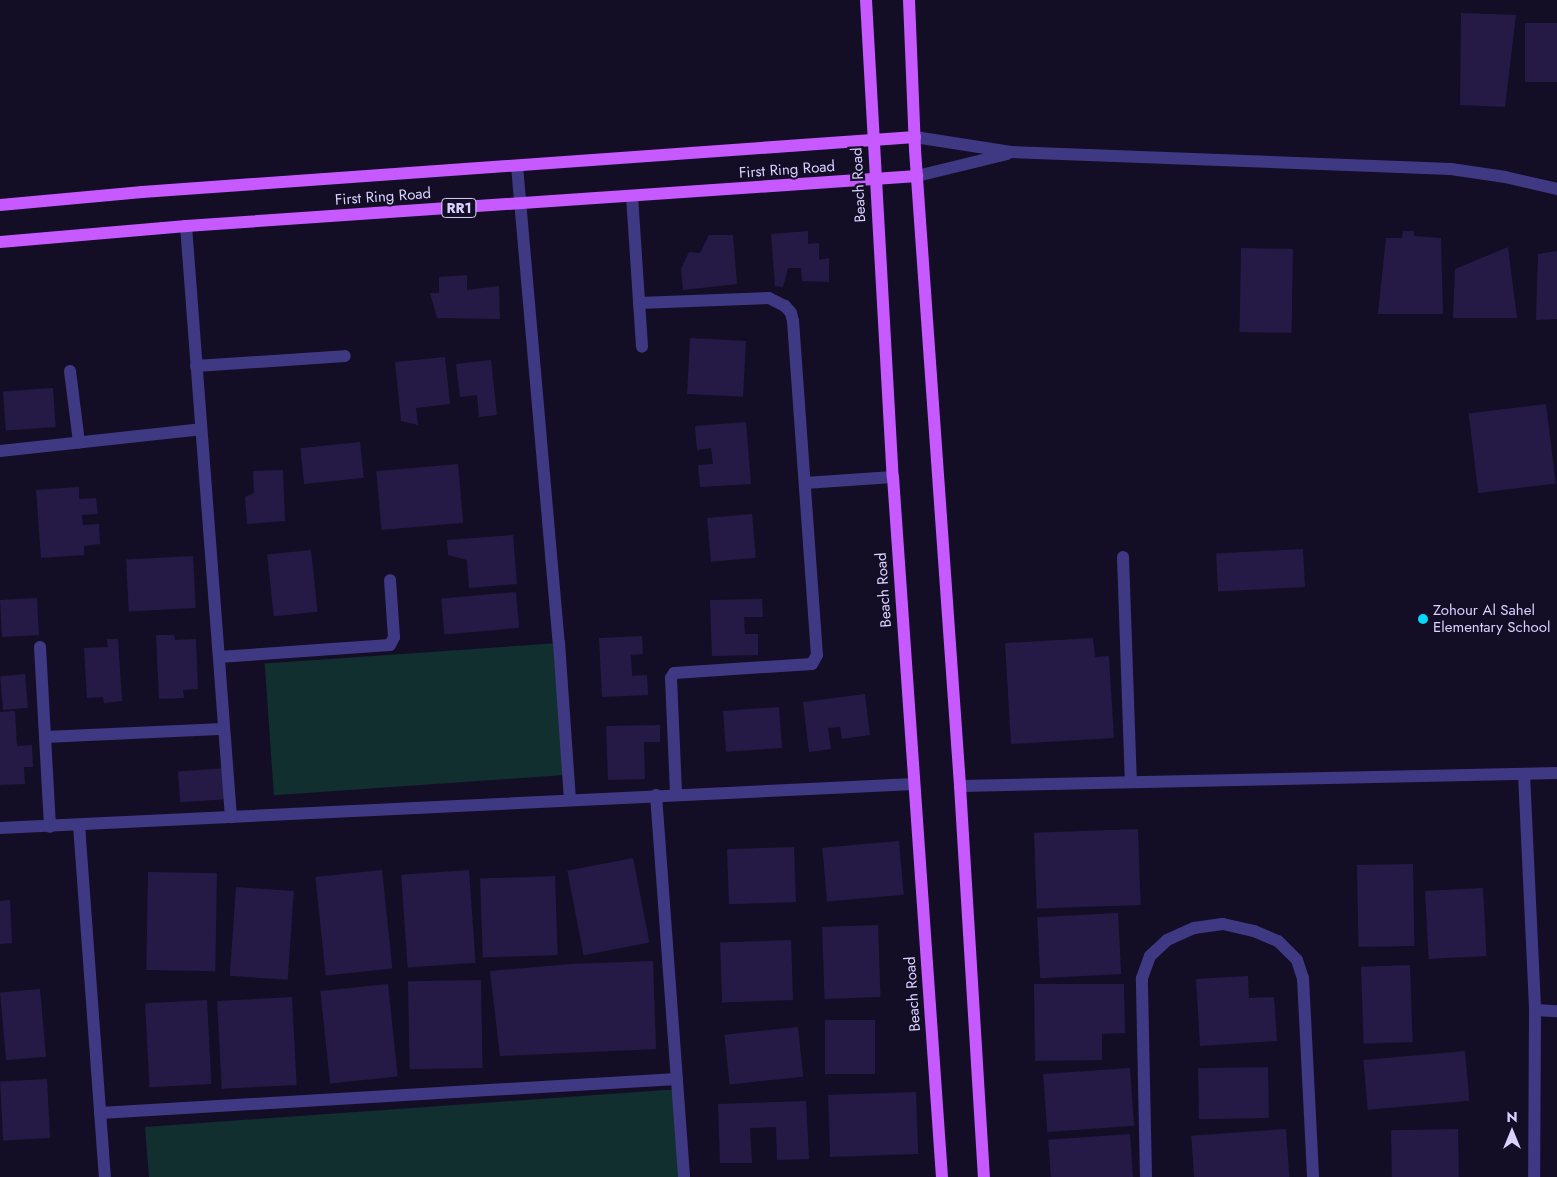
<!DOCTYPE html>
<html>
<head>
<meta charset="utf-8">
<style>
	body { margin:0 }
	#map { position:relative; width:1557px; height:1177px; overflow:hidden; background:#130e25; font-family:Jost,sans-serif }
	div>[style] { position:absolute }
	.green>* { inset:0; background:#112f2f; transform-origin:0 0 }
	.building>* { inset:0; background:#251a46; transform-origin:0 0 }
	.minor>* { height:12px; margin:-6px; padding:0 6px; transform-origin:6px; border-radius:6px; background:#3f3984 }
	.major>* { height:12px; margin:-6px; padding:0 6px; transform-origin:6px; border-radius:6px; background:#c659ff }
	.dots>* { width:14px; height:14px; translate:-50% -50%; box-sizing:border-box; border:2px solid #130e25; border-radius:50% }
	span { translate:-50% -50%; white-space:nowrap; text-align:center; line-height:1.15; -webkit-text-stroke:4.5px #130e25; paint-order:stroke }
	.shield-label span { padding:1px 4px; background:#130e25; border:1px solid; border-radius:4px; -webkit-text-stroke-width:0 }
	.shield-label { font-size:14px; color:#d9d2ff; font-weight:700 }
	.street-label { font-size:15px; color:#d9d2ff }
	.poi-label { font-size:15px; color:#d9d2ff }
	.left { translate:0 -50%; text-align:left }
	.north { position:absolute; left:1487px; top:1107px; width:50px; height:50px; -webkit-text-stroke:4px #130e25; paint-order:stroke; rotate:0deg; font-size:14px; font-weight:700; line-height:20px; text-align:center; color:#d9d2ff }
	.north::after { content:''; display:block; margin:auto; width:18px; height:22px; background:#d9d2ff; clip-path:polygon(50% 0,100% 100%,50% 72%,0 100%) }
</style>
</head>
<body>
<div id="map">
	<div class="green">
		<i style="left:559px;top:643px;width:132px;height:295px;rotate:86deg"></i>
		<i style="clip-path:polygon(679px 1089px,685px 1177px,149px 1177px,145px 1127px)"></i>
	</div>
	<div class="building">
		<i style="clip-path:polygon(1461px 13px,1516px 15px,1505px 107px,1460px 105px)"></i>
		<i style="left:1557px;top:23px;width:59px;height:32px;rotate:90deg"></i>
		<i style="clip-path:polygon(808px 231px,808px 244px,819px 243px,819px 260px,829px 258px,829px 282px,802px 281px,801px 268px,788px 268px,783px 287px,775px 286px,771px 234px)"></i>
		<i style="clip-path:polygon(1403px 231px,1414px 231px,1414px 236px,1441px 238px,1443px 314px,1378px 314px,1386px 238px,1402px 238px)"></i>
		<i style="clip-path:polygon(709px 235px,733px 235px,737px 284px,683px 290px,681px 269px,689px 252px,700px 253px)"></i>
		<i style="clip-path:polygon(1508px 247px,1517px 318px,1453px 318px,1455px 269px)"></i>
		<i style="left:1293px;top:249px;width:84px;height:52px;rotate:91deg"></i>
		<i style="clip-path:polygon(1557px 251px,1557px 319px,1536px 320px,1538px 254px)"></i>
		<i style="clip-path:polygon(467px 275px,467px 290px,499px 286px,500px 319px,437px 318px,430px 293px,439px 293px,439px 277px)"></i>
		<i style="left:690px;top:338px;width:56px;height:56px;rotate:3deg"></i>
		<i style="clip-path:polygon(445px 357px,450px 404px,416px 408px,418px 425px,401px 421px,395px 362px)"></i>
		<i style="clip-path:polygon(491px 360px,497px 415px,479px 417px,477px 395px,460px 397px,456px 364px)"></i>
		<i style="left:53px;top:388px;width:39px;height:50px;rotate:86deg"></i>
		<i style="left:1546px;top:404px;width:80px;height:78px;rotate:83deg"></i>
		<i style="clip-path:polygon(746px 422px,751px 484px,700px 487px,698px 465px,713px 464px,711px 448px,697px 450px,695px 426px)"></i>
		<i style="left:360px;top:442px;width:36px;height:60px;rotate:84deg"></i>
		<i style="left:458px;top:464px;width:59px;height:82px;rotate:85deg"></i>
		<i style="clip-path:polygon(283px 470px,285px 521px,247px 524px,245px 497px,254px 493px,253px 471px)"></i>
		<i style="clip-path:polygon(79px 487px,79px 499px,96px 498px,98px 514px,82px 515px,83px 525px,99px 524px,100px 544px,84px 546px,84px 555px,41px 558px,36px 490px)"></i>
		<i style="left:752px;top:514px;width:44px;height:45px;rotate:85deg"></i>
		<i style="clip-path:polygon(513px 535px,517px 584px,469px 588px,467px 560px,448px 555px,447px 540px)"></i>
		<i style="left:1303px;top:549px;width:38px;height:87px;rotate:87deg"></i>
		<i style="left:311px;top:550px;width:62px;height:44px;rotate:84deg"></i>
		<i style="left:193px;top:556px;width:52px;height:67px;rotate:87deg"></i>
		<i style="left:516px;top:592px;width:36px;height:75px;rotate:85deg"></i>
		<i style="left:37px;top:598px;width:37px;height:37px;rotate:87deg"></i>
		<i style="clip-path:polygon(762px 599px,763px 617px,744px 617px,745px 634px,758px 634px,758px 655px,712px 656px,710px 600px)"></i>
		<i style="clip-path:polygon(156px 635px,174px 635px,175px 640px,196px 639px,198px 689px,183px 690px,184px 698px,159px 699px)"></i>
		<i style="clip-path:polygon(642px 636px,643px 654px,631px 655px,632px 676px,647px 675px,648px 695px,602px 697px,599px 638px)"></i>
		<i style="clip-path:polygon(1093px 638px,1095px 657px,1109px 656px,1114px 738px,1011px 744px,1005px 643px)"></i>
		<i style="clip-path:polygon(107px 639px,118px 639px,122px 701px,104px 703px,103px 697px,87px 698px,84px 648px,108px 647px)"></i>
		<i style="left:25px;top:674px;width:34px;height:25px;rotate:85deg"></i>
		<i style="clip-path:polygon(865px 694px,870px 735px,842px 739px,840px 727px,828px 728px,831px 749px,809px 752px,803px 702px)"></i>
		<i style="left:779px;top:707px;width:41px;height:56px;rotate:86deg"></i>
		<i style="clip-path:polygon(15px 711px,17px 746px,32px 745px,33px 767px,24px 767px,25px 784px,0 785px,0 712px)"></i>
		<i style="clip-path:polygon(660px 725px,660px 742px,644px 742px,645px 779px,608px 780px,606px 726px)"></i>
		<i style="left:227px;top:768px;width:31px;height:49px;rotate:86deg"></i>
		<i style="left:1138px;top:829px;width:76px;height:104px;rotate:88deg"></i>
		<i style="left:899px;top:841px;width:54px;height:77px;rotate:85deg"></i>
		<i style="left:794px;top:847px;width:55px;height:67px;rotate:88deg"></i>
		<i style="left:633px;top:858px;width:86px;height:67px;rotate:79deg"></i>
		<i style="left:1413px;top:864px;width:82px;height:56px;rotate:89deg"></i>
		<i style="left:382px;top:870px;width:99px;height:67px;rotate:84deg"></i>
		<i style="left:469px;top:870px;width:93px;height:68px;rotate:86deg"></i>
		<i style="left:148px;top:872px;width:69px;height:98px;rotate:1deg"></i>
		<i style="left:555px;top:876px;width:79px;height:75px;rotate:88deg"></i>
		<i style="left:236px;top:887px;width:58px;height:89px;rotate:4deg"></i>
		<i style="left:1483px;top:888px;width:68px;height:58px;rotate:87deg"></i>
		<i style="clip-path:polygon(10px 900px,12px 943px,0 944px,0 901px)"></i>
		<i style="left:1118px;top:913px;width:61px;height:81px;rotate:87deg"></i>
		<i style="left:878px;top:925px;width:72px;height:56px;rotate:88deg"></i>
		<i style="left:791px;top:940px;width:60px;height:71px;rotate:88deg"></i>
		<i style="clip-path:polygon(653px 961px,656px 1049px,500px 1056px,490px 971px,571px 964px)"></i>
		<i style="left:1410px;top:965px;width:77px;height:49px;rotate:88deg"></i>
		<i style="clip-path:polygon(1248px 976px,1249px 998px,1274px 997px,1277px 1041px,1200px 1046px,1196px 979px)"></i>
		<i style="left:481px;top:980px;width:88px;height:73px;rotate:89deg"></i>
		<i style="left:388px;top:984px;width:93px;height:68px;rotate:84deg"></i>
		<i style="clip-path:polygon(1034px 984px,1124px 984px,1125px 1033px,1102px 1034px,1102px 1060px,1035px 1061px)"></i>
		<i style="left:40px;top:989px;width:68px;height:40px;rotate:85deg"></i>
		<i style="left:292px;top:997px;width:88px;height:75px;rotate:87deg"></i>
		<i style="left:207px;top:1000px;width:84px;height:62px;rotate:87deg"></i>
		<i style="left:825px;top:1020px;width:50px;height:54px"></i>
		<i style="left:798px;top:1027px;width:50px;height:74px;rotate:84deg"></i>
		<i style="left:1465px;top:1051px;width:50px;height:102px;rotate:85deg"></i>
		<i style="left:1268px;top:1067px;width:51px;height:70px;rotate:89deg"></i>
		<i style="left:1130px;top:1068px;width:58px;height:87px;rotate:86deg"></i>
		<i style="left:47px;top:1079px;width:59px;height:47px;rotate:87deg"></i>
		<i style="left:916px;top:1092px;width:62px;height:88px;rotate:88deg"></i>
		<i style="clip-path:polygon(806px 1101px,809px 1159px,777px 1160px,776px 1127px,750px 1128px,752px 1163px,720px 1163px,718px 1104px)"></i>
		<i style="left:1286px;top:1129px;width:48px;height:95px;rotate:86deg"></i>
		<i style="left:1458px;top:1129px;width:48px;height:67px;rotate:89deg"></i>
		<i style="left:1130px;top:1134px;width:43px;height:82px;rotate:86deg"></i>
	</div>
	<div class="minor">
		<i style="left:915px;top:137px;width:97px;rotate:8.9deg"></i>
		<i style="left:1011px;top:152px;width:440px;rotate:2.2deg"></i>
		<i style="left:1451px;top:169px;width:55px;rotate:8.4deg"></i>
		<i style="left:1505px;top:177px;width:53px;rotate:13deg"></i>
		<i style="left:517px;top:166px;width:479px;rotate:85deg"></i>
		<i style="left:559px;top:643px;width:157px;rotate:86deg"></i>
		<i style="left:917px;top:176px;width:93px;rotate:-13.7deg"></i>
		<i style="left:632px;top:196px;width:151px;rotate:86.2deg"></i>
		<i style="left:186px;top:226px;width:593px;rotate:85.65deg"></i>
		<i style="left:639px;top:303px;width:130px;rotate:-2.2deg"></i>
		<i style="left:769px;top:298px;width:18px;rotate:27deg"></i>
		<i style="left:785px;top:306px;width:9px;rotate:49deg"></i>
		<i style="left:791px;top:313px;width:8px;rotate:76deg"></i>
		<i style="left:793px;top:321px;width:335px;rotate:85.9deg"></i>
		<i style="left:817px;top:655px;width:10px;rotate:119deg"></i>
		<i style="left:812px;top:664px;width:138px;rotate:176.3deg"></i>
		<i style="left:674px;top:673px;width:6px;rotate:121deg"></i>
		<i style="left:671px;top:678px;width:116px;rotate:87.5deg"></i>
		<i style="left:196px;top:366px;width:149px;rotate:-3.8deg"></i>
		<i style="left:70px;top:371px;width:72px;rotate:82.8deg"></i>
		<i style="left:0;top:451px;width:202px;rotate:-6.2deg"></i>
		<i style="left:805px;top:483px;width:88px;rotate:-3.9deg"></i>
		<i style="left:1123px;top:557px;width:225px;rotate:88deg"></i>
		<i style="left:40px;top:647px;width:90px;rotate:86.8deg"></i>
		<i style="left:45px;top:737px;width:179px;rotate:-2.6deg"></i>
		<i style="left:219px;top:657px;width:171px;rotate:-4deg"></i>
		<i style="left:390px;top:645px;width:9px;rotate:-63deg"></i>
		<i style="left:394px;top:637px;width:57px;rotate:-94deg"></i>
		<i style="left:45px;top:737px;width:90px;rotate:86.8deg"></i>
		<i style="left:1524px;top:774px;width:236px;rotate:87.3deg"></i>
		<i style="left:1535px;top:1010px;width:167px;rotate:90.3deg"></i>
		<i style="left:960px;top:786px;width:597px;rotate:-1.25deg"></i>
		<i style="left:656px;top:795px;width:383px;rotate:85.8deg"></i>
		<i style="left:79px;top:825px;width:353px;rotate:85.8deg"></i>
		<i style="left:0;top:828px;width:915px;rotate:-2.76deg"></i>
		<i style="left:1535px;top:1010px;width:22px;rotate:3deg"></i>
		<i style="left:100px;top:1113px;width:578px;rotate:-3.37deg"></i>
		<i style="left:1146px;top:1177px;width:199px;rotate:-91.2deg"></i>
		<i style="left:1142px;top:978px;width:23px;rotate:-70deg"></i>
		<i style="left:1150px;top:956px;width:23px;rotate:-43deg"></i>
		<i style="left:1167px;top:940px;width:30px;rotate:-24deg"></i>
		<i style="left:1194px;top:928px;width:29px;rotate:-8deg"></i>
		<i style="left:1223px;top:924px;width:32px;rotate:13deg"></i>
		<i style="left:1254px;top:931px;width:26px;rotate:23deg"></i>
		<i style="left:1278px;top:941px;width:27px;rotate:45deg"></i>
		<i style="left:1297px;top:960px;width:19px;rotate:72deg"></i>
		<i style="left:1303px;top:978px;width:199px;rotate:87.1deg"></i>
	</div>
	<div class="major">
		<i style="left:866px;top:0;width:478px;rotate:86.8deg"></i>
		<i style="left:893px;top:477px;width:702px;rotate:86deg"></i>
		<i style="left:909px;top:0;width:150px;rotate:87.7deg"></i>
		<i style="left:915px;top:150px;width:638px;rotate:85.95deg"></i>
		<i style="left:960px;top:786px;width:392px;rotate:86.5deg"></i>
		<i style="left:0;top:205px;width:143px;rotate:-5.2deg"></i>
		<i style="left:142px;top:192px;width:775px;rotate:-4.07deg"></i>
		<i style="left:0;top:242px;width:187px;rotate:-4.9deg"></i>
		<i style="left:186px;top:226px;width:733px;rotate:-3.91deg"></i>
	</div>
	<div class="dots">
		<i style="left:1423px;top:619px;background:#00dbfd"></i>
	</div>
	<div class="shield-label">
		<span style="left:459px;top:208px">RR1</span>
	</div>
	<div class="street-label">
		<span style="left:787px;top:170px;rotate:-4deg">First Ring Road</span>
		<span style="left:859px;top:185px;rotate:-93deg">Beach Road</span>
		<span style="left:383px;top:197px;rotate:-4deg">First Ring Road</span>
		<span style="left:884px;top:590px;rotate:-94deg">Beach Road</span>
		<span style="left:913px;top:994px;rotate:-94deg">Beach Road</span>
	</div>
	<div class="poi-label">
		<span class="left" style="left:1433px;top:619px">Zohour Al Sahel<br>Elementary School</span>
	</div>
	<div class="north">N</div>
</div>
</body>
</html>
